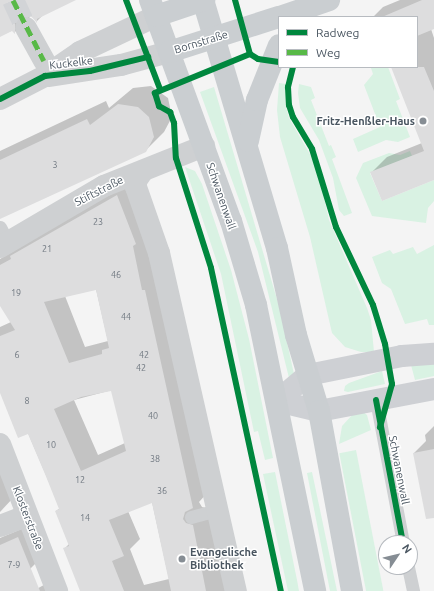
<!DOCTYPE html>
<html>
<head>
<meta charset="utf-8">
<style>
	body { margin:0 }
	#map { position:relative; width:434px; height:591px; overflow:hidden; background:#f4f4f4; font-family:Ubuntu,sans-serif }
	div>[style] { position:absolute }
	.green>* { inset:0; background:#d9f2e3; transform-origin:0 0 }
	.shadow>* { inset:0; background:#0003 }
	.building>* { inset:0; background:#ddddde }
	.street-tunnel>* { height:22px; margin-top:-11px; transform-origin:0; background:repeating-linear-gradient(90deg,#d2d4d7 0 22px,transparent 0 33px) }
	.lane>* { height:13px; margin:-6.5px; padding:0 6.5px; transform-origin:6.5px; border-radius:6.5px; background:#ced0d2 }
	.street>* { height:22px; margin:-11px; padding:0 11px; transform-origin:11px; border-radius:11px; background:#ced0d2 }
	.secondary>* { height:22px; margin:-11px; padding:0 11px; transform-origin:11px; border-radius:11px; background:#ced0d4 }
	.primary>* { height:22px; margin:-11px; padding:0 11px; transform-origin:11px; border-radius:11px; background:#caced1 }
	.quiet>* { height:5px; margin-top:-2.5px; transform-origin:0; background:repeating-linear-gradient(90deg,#58b947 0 10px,transparent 0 15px) }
	.cycleway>* { height:6px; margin:-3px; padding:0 3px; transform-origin:3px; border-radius:3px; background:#00873e }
	.dots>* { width:11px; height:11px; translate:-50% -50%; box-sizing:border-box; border:2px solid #fff; border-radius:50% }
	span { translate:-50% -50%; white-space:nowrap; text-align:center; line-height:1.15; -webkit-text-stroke:3px #fff; paint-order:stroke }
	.number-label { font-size:9px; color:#707881 }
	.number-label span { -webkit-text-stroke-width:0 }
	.street-label { font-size:11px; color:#4a5661 }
	.poi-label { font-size:11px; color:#4a5661; font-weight:700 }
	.right { translate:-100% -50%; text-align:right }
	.left { translate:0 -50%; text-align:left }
	.legend { position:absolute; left:278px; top:16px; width:140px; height:52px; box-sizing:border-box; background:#fff; border:1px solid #b7bbc0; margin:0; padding:5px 7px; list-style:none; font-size:12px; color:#4a5661 }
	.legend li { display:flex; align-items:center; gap:8px; height:20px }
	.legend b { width:20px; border:1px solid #b7bbc0 }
	.north { position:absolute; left:378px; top:535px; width:40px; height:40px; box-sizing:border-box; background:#fff; border:1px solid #b7bbc0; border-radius:50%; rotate:55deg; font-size:11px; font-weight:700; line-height:16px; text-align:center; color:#4a5661 }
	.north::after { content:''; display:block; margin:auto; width:14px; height:18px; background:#868d94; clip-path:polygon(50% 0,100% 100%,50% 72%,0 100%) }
</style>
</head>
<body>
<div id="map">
	<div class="green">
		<i style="clip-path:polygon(388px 67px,400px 99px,396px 101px,410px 137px,398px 142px,386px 140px,358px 152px,353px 139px,380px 127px,364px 85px,373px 74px,371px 68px)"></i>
		<i style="clip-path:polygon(279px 83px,286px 84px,286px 107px,289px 118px,311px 156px,319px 176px,329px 220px,367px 308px,371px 320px,374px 352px,361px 352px,345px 347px,332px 333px,310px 237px,280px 137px,277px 110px)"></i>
		<i style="clip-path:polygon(299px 84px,311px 87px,315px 98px,311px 100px,329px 146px,331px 145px,336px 157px,332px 159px,352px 213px,344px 216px,339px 210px,333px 178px,319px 140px,300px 108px,298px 93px)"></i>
		<i style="clip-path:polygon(214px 87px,279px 306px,294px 374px,289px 378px,258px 252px,200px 92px)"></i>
		<i style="clip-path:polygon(410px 151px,412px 156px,370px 173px,382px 201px,434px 180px,434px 201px,428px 208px,426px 223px,372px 216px,356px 178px,363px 163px,389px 153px,400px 155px)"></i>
		<i style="clip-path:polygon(185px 167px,195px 171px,202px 184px,231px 270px,249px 339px,273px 458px,265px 460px,258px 431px,254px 432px,221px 274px)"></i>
		<i style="clip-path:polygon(434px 245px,434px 325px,429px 325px,427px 319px,405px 324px,391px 289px,382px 283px,372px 257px,390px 250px,393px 254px,413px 247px,417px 254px)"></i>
		<i style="clip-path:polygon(434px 363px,434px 376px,415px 380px,411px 365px)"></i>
		<i style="clip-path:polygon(382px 371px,385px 384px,348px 392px,344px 391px,345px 386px,349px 383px)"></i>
		<i style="clip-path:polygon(363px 412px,367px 415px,371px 430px,339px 444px,342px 426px,354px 413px)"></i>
		<i style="left:356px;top:450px;width:144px;height:17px;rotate:79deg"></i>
		<i style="clip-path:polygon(275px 472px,297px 580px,299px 591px,288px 591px,263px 474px)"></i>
		<i style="clip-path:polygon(312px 472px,319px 505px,337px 591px,330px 591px,307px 473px)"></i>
	</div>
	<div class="shadow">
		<i style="clip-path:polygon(0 0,74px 0,44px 14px,37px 21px,31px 16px,15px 32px,13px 30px,0 36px)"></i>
		<i style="clip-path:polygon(400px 0,434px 0,434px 28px,431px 29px,434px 38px,434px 179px,371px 173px,387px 157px,422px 143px,392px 67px,417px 67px,417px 17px,373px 17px,383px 7px)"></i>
		<i style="clip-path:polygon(151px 86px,168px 98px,172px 117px,164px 132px,145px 151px,0 217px,0 151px,106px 101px,109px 108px,133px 88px)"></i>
		<i style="clip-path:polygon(evenodd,134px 179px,209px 491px,199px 502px,202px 507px,209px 509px,233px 591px,82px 591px,64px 549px,69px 544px,56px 511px,60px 508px,28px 433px,0 390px,0 327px,11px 322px,0 304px,0 259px,134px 179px,96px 289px,108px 341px,85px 347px,65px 296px,96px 289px,134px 179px,112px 390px,125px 443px,98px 455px,74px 400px,112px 390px,134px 179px,152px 502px,169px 579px,144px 585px,130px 549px,140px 539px,128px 511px,152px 502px)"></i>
		<i style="clip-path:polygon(434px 426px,434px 490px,414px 453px,426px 441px,425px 435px)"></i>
		<i style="clip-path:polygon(0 451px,13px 498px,0 512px)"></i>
		<i style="clip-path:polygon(31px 525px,43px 556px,30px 569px,0 582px,0 538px)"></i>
		<i style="clip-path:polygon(51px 581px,55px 591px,33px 591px)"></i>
	</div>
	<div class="building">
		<i style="clip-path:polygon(0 0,76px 0,37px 19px,37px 23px,32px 17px,20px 17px,15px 22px,15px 34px,12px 31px,0 37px)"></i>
		<i style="clip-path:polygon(422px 0,434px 0,434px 29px,417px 36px,417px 17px,382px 17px)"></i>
		<i style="clip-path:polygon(391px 67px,424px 67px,434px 91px,434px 180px,382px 201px,370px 172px,424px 151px)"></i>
		<i style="clip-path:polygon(118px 104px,138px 107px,149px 117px,154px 137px,146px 152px,0 219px,0 160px,87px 119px,90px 125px)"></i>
		<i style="clip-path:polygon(evenodd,117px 195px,136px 244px,133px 246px,142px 290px,145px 290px,193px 508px,185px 512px,183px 519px,186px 523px,193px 525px,206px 591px,171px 591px,152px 503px,109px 520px,124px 556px,112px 561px,124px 591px,80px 591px,63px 548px,69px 546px,55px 511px,59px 509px,45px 474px,28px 434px,18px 438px,0 393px,0 336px,15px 330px,0 306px,0 265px,11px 259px,10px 256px,117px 195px,96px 290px,109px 348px,102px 350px,102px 354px,69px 363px,44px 302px,96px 290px,117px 195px,111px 391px,126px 451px,81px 471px,54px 409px,81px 397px,111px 391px)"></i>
		<i style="clip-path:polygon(434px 449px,434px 518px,426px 519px,413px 453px)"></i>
		<i style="clip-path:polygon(18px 537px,40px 591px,0 591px,0 545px)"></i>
	</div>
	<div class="street-tunnel">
		<i style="left:13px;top:0;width:31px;rotate:65deg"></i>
	</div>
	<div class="lane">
		<i style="left:0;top:227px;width:17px;rotate:62deg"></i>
		<i style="left:376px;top:400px;width:146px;rotate:79.3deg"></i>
		<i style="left:191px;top:517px;width:27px;rotate:-15deg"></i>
		<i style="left:408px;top:567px;width:25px;rotate:78deg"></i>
	</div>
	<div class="street">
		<i style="left:26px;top:28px;width:38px;rotate:61deg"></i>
		<i style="left:48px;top:76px;width:74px;rotate:-8.6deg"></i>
		<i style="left:121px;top:65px;width:50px;rotate:-15.2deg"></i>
		<i style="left:0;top:99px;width:51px;rotate:-27.1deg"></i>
		<i style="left:45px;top:76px;width:42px;rotate:-34.4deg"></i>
		<i style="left:80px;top:52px;width:84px;rotate:-25.3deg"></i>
		<i style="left:142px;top:172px;width:11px;rotate:124deg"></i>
		<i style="left:136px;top:181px;width:6px;rotate:90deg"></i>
		<i style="left:136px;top:187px;width:70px;rotate:70.8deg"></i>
		<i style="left:159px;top:253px;width:347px;rotate:77.2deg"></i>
		<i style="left:0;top:247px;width:121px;rotate:-30.4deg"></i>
		<i style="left:104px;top:186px;width:108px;rotate:-21.8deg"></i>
		<i style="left:0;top:444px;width:158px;rotate:68.8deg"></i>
		<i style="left:0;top:526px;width:28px;rotate:-21deg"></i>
	</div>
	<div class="secondary">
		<i style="left:277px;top:401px;width:40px;rotate:-40deg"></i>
		<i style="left:308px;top:375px;width:96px;rotate:-11.4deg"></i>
		<i style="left:402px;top:356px;width:32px;rotate:-4deg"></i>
		<i style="left:277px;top:401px;width:43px;rotate:13.4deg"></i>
		<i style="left:319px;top:411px;width:117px;rotate:-10.8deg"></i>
	</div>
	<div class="primary">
		<i style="left:150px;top:0;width:235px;rotate:69.9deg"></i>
		<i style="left:231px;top:221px;width:88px;rotate:73.4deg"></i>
		<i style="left:256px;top:305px;width:292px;rotate:78.3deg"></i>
		<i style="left:203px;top:0;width:259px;rotate:73.4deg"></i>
		<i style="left:277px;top:248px;width:89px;rotate:77.7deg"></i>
		<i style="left:296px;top:335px;width:79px;rotate:73.2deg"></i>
		<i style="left:319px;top:411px;width:183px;rotate:79.6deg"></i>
		<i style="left:156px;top:16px;width:51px;rotate:-18.4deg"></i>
		<i style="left:280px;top:17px;width:52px;rotate:-19.1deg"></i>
		<i style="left:169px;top:52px;width:115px;rotate:-17.7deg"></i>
		<i style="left:248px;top:141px;width:42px;rotate:-77.6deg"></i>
		<i style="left:257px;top:100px;width:59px;rotate:-68.2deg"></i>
	</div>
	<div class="quiet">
		<i style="left:13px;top:0;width:68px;rotate:63.1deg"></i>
	</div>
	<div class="cycleway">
		<i style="left:126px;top:0;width:95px;rotate:69.1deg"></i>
		<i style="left:235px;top:0;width:56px;rotate:74.5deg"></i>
		<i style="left:250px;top:54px;width:9px;rotate:32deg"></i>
		<i style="left:258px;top:59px;width:21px;rotate:8deg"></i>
		<i style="left:250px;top:54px;width:103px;rotate:157.7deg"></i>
		<i style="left:155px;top:93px;width:14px;rotate:73deg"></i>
		<i style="left:159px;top:106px;width:13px;rotate:29deg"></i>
		<i style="left:170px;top:112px;width:12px;rotate:70deg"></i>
		<i style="left:174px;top:123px;width:35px;rotate:87deg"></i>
		<i style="left:176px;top:158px;width:115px;rotate:72.3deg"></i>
		<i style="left:211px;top:268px;width:330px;rotate:77.8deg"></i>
		<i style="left:293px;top:67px;width:21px;rotate:104deg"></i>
		<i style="left:288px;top:87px;width:18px;rotate:87deg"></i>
		<i style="left:289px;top:105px;width:13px;rotate:72deg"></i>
		<i style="left:293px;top:117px;width:37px;rotate:59deg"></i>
		<i style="left:312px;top:149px;width:82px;rotate:72.9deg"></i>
		<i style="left:336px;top:227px;width:86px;rotate:64.6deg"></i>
		<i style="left:373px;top:305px;width:41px;rotate:72.9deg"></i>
		<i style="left:385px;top:344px;width:41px;rotate:80.1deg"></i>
		<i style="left:392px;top:384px;width:45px;rotate:105.6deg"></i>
		<i style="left:0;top:99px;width:51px;rotate:-27.1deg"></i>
		<i style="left:45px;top:76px;width:45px;rotate:-6.3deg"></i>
		<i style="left:90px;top:71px;width:60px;rotate:-13.6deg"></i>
		<i style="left:376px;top:400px;width:146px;rotate:79.3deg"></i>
	</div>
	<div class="dots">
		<i style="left:423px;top:121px;background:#868d94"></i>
		<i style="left:182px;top:559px;background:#868d94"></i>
	</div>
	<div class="number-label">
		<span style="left:55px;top:165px">3</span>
		<span style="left:98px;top:222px">23</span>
		<span style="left:47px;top:249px">21</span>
		<span style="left:116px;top:275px">46</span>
		<span style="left:16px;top:293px">19</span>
		<span style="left:126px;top:317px">44</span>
		<span style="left:17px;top:355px">6</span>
		<span style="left:144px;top:355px">42</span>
		<span style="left:141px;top:368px">42</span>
		<span style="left:27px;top:401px">8</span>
		<span style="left:153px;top:416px">40</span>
		<span style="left:51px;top:445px">10</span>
		<span style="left:155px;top:459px">38</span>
		<span style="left:80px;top:480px">12</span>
		<span style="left:162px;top:491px">36</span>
		<span style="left:85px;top:518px">14</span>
		<span style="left:14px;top:565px">7-9</span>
	</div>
	<div class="street-label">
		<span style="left:201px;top:42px;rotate:-17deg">Bornstraße</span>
		<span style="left:71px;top:63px;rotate:-7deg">Kuckelke</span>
		<span style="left:99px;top:191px;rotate:-27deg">Stiftstraße</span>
		<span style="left:221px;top:196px;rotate:71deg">Schwanenwall</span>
		<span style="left:399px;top:470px;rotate:79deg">Schwanenwall</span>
		<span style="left:28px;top:518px;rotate:69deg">Klosterstraße</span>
	</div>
	<div class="poi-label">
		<span class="right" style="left:415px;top:121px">Fritz-Henßler-Haus</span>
		<span class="left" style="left:190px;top:559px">Evangelische<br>Bibliothek</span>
	</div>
	<ul class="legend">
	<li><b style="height:5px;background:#00873e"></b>Radweg</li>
	<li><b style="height:5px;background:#58b947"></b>Weg</li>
	</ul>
	<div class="north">N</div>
</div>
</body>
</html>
